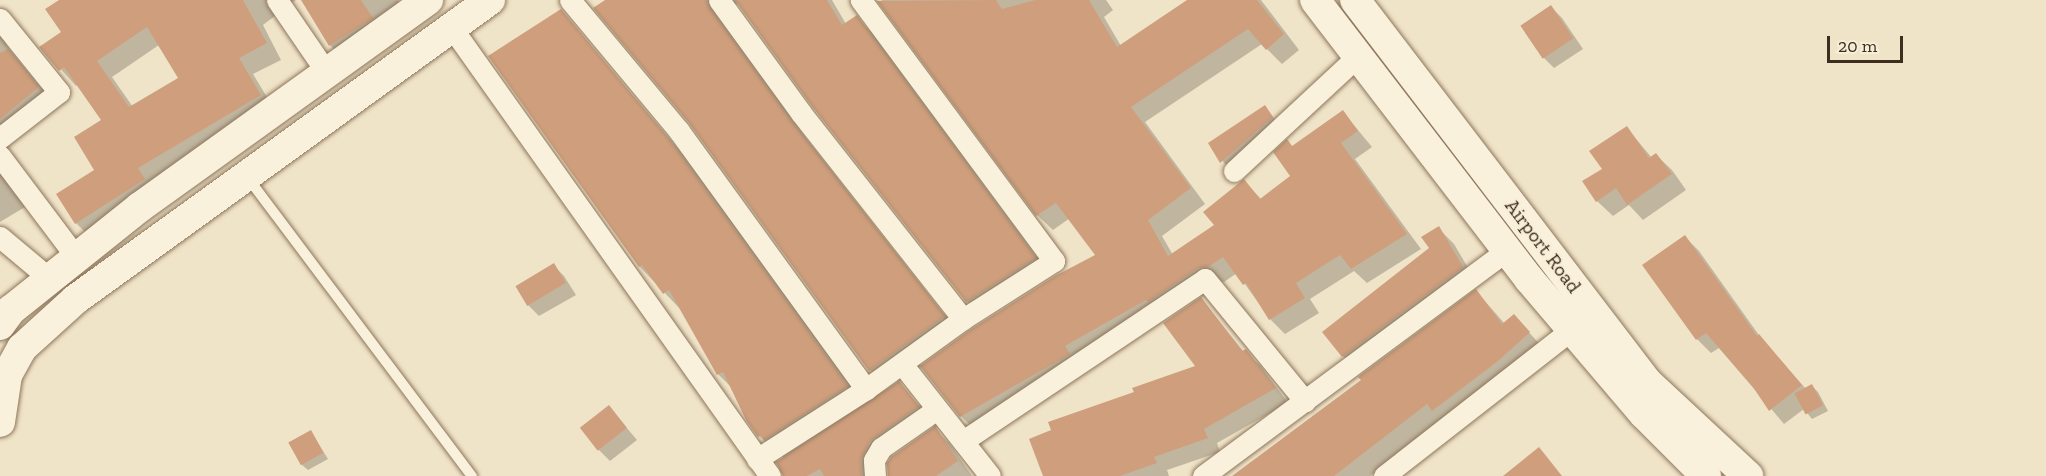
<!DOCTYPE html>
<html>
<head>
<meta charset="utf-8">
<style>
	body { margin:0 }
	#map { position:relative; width:2046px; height:476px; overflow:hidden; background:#f0e4c8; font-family:"Zilla Slab",serif }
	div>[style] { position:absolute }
	.shadow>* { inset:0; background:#0003 }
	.building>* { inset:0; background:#cf9f7d; transform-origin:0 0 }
	.roads { filter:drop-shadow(0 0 2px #8d765c) drop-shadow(0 0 2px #8d765c) }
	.lane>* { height:10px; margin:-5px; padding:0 5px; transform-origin:5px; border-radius:5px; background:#faf1dc }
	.street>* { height:21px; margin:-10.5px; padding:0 10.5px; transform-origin:10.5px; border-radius:10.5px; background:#faf1dc }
	.secondary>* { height:30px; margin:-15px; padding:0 15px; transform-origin:15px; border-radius:15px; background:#faf1dc }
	span { translate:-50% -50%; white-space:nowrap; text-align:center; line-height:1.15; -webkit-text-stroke:4.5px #f7eed8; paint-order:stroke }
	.street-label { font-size:20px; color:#3d2e20 }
	.scale { position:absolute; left:1827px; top:36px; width:76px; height:27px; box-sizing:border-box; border:3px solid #3d2e20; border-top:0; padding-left:8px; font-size:18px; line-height:21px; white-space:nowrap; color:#3d2e20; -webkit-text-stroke:4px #f7eed8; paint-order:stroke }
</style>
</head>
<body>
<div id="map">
	<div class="shadow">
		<i style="clip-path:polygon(evenodd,62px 0,296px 0,263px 25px,281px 60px,253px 74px,276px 112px,92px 239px,76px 223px,96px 171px,104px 120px,78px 84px,76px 86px,41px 47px,63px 32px,62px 0,159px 45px,180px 79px,133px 107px,112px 77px,159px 45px)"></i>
		<i style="clip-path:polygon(303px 0,398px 0,401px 5px,346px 61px,330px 45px)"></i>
		<i style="clip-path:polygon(607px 0,832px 0,846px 24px,856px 17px,872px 33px,1050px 274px,983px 317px,967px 301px,739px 4px,728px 5px,722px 12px,724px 25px,806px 138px,959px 333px,886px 386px,870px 370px)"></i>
		<i style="clip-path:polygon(881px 0,1106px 0,1113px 10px,1104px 17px,1121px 46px,1189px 0,1261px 0,1299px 50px,1282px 64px,1262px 44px,1145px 122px,1205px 204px,1162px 236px,1173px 255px,1216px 225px,1244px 181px,1262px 200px,1292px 176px,1287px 141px,1293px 147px,1343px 112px,1372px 147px,1355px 159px,1421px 249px,1367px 283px,1354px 271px,1310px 299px,1319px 313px,1285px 334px,1270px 319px,1237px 273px,1224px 282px,1213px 283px,976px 431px,961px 416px,1098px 256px,1070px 218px,1053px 230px,1037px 215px)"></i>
		<i style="clip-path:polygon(1551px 7px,1562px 18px,1583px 49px,1554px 68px,1543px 57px)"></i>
		<i style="clip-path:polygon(561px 11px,686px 158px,865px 405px,899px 383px,933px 422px,885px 457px,876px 476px,785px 476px,784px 458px,759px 436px,732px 388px,718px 374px,683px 312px,640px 267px,490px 57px)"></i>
		<i style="clip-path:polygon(0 26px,7px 46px,56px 106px,0 151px)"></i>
		<i style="clip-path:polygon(1265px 107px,1281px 127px,1230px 171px,1210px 143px)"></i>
		<i style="clip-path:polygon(1627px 128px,1652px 158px,1656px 155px,1672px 170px,1686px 190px,1643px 220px,1629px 205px,1613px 216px,1597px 201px,1604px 169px)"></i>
		<i style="clip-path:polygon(0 166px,7px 183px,25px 207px,0 222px)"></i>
		<i style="clip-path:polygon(1438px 228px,1454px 244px,1477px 283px,1359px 371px,1343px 356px,1431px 248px)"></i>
		<i style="clip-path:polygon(1685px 237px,1699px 251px,1761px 338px,1806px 389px,1812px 386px,1818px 392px,1828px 411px,1812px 419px,1804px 409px,1784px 424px,1719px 348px,1711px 353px,1697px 339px,1645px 265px)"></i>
		<i style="clip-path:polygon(553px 265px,564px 276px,576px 295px,539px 316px,528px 305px)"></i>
		<i style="clip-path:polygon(1476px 291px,1505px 324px,1514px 316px,1545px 350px,1370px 476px,1234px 476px,1363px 381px)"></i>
		<i style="clip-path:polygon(1201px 299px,1244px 352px,1260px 365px,1288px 403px,1217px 443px,1220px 452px,1167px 470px,1169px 476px,1045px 476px,1136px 393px,1197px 367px)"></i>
		<i style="clip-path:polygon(609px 407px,637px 440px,610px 461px,599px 450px)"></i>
		<i style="clip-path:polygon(934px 428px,949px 443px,972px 476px,888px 476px)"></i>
		<i style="clip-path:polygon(311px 432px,328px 459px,308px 470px,302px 465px)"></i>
	</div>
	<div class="building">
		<i style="clip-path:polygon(evenodd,59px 0,243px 0,267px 43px,239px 58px,261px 95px,138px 168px,145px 179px,75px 224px,56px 194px,94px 170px,74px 137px,101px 120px,64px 67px,59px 71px,39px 47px,61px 32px,45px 9px,59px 0,147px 27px,178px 78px,129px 107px,97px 61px,147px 27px)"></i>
		<i style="clip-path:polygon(301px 0,361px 0,373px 18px,329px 46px)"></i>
		<i style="clip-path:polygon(605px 0,706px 0,709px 7px,791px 120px,945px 316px,869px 371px,689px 123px,593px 8px)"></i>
		<i style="clip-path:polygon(735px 0,827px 0,842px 25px,857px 15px,1036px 258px,966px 302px,811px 105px)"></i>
		<i style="clip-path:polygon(996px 0,1002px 9px,1035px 0,1089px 0,1117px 47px,1187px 0,1257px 0,1284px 34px,1266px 50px,1248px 29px,1131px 107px,1191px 188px,1148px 220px,1168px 256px,1214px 225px,1203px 212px,1244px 179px,1260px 199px,1290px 176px,1273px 152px,1287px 139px,1292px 146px,1343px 110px,1358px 131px,1341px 143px,1407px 234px,1351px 269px,1340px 255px,1296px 283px,1305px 298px,1269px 320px,1246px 283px,1243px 285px,1223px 257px,1208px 267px,1198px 268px,1148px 302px,1146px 300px,1065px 346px,1070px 354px,960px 417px,920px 366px,970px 330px,1055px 276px,1095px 255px,1056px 203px,1036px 216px,877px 1px)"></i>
		<i style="left:1551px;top:5px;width:40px;height:37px;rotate:56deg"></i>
		<i style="clip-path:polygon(561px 9px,669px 139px,848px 386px,764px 440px,761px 435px,758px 437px,746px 420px,723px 372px,717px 375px,669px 290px,663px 294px,642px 265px,639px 267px,488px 56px)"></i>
		<i style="clip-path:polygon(8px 49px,39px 87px,0 119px,0 53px)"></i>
		<i style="clip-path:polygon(1265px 105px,1273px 117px,1220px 163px,1208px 143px)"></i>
		<i style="clip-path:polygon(1627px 126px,1649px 158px,1656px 153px,1672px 174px,1627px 205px,1616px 188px,1596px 202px,1582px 181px,1602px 169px,1589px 151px)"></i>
		<i style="clip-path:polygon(1439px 226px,1463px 267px,1342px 357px,1322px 332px,1429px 248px,1421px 237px)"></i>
		<i style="clip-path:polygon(1685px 235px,1757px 336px,1759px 334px,1802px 385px,1769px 411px,1753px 387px,1706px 333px,1696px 340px,1642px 265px)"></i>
		<i style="left:554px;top:263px;width:23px;height:45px;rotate:59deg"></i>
		<i style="clip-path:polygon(1476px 289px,1502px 324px,1514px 314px,1530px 332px,1498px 361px,1432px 411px,1427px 404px,1334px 476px,1232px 476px,1361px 380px,1358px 377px)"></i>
		<i style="clip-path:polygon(1201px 297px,1242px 351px,1246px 349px,1276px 388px,1204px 429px,1208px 438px,1154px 457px,1157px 463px,1120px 476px,1043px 476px,1029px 439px,1051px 430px,1048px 422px,1134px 392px,1132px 388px,1195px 366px,1163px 323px)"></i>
		<i style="clip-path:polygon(899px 381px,919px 406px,870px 441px,861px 460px,862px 476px,824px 476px,820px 469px,807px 476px,783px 476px,776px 462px)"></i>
		<i style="left:1812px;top:384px;width:24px;height:20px;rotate:62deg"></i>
		<i style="left:609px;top:405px;width:29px;height:37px;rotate:52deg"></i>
		<i style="clip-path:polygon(935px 426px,958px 461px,936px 476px,888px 476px,887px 463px,891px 457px)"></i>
		<i style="left:311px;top:430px;width:26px;height:26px;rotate:61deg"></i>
		<i style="clip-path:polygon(1539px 447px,1562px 476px,1503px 476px)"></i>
	</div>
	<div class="roads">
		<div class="lane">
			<i style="left:248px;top:178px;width:373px;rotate:53.1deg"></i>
		</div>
		<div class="street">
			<i style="left:277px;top:0;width:88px;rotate:55.6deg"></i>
			<i style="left:570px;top:0;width:170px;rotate:50.2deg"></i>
			<i style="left:679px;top:131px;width:319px;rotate:54.1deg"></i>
			<i style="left:719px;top:0;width:140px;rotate:54deg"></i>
			<i style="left:801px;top:113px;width:262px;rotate:51.8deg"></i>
			<i style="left:0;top:19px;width:94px;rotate:51.1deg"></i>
			<i style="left:59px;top:92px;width:75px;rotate:142.1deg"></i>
			<i style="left:452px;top:28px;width:549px;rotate:54.63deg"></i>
			<i style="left:0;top:156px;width:128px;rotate:53deg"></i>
			<i style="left:1234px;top:171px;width:171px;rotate:-42.9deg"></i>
			<i style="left:0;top:237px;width:65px;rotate:40deg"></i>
			<i style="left:902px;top:364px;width:142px;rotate:51.8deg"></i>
			<i style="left:963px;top:441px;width:291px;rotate:-33.8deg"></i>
			<i style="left:1205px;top:279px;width:158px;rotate:50.7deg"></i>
			<i style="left:757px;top:459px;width:130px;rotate:-32.7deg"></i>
			<i style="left:866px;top:389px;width:120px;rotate:-35.8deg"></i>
			<i style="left:963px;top:319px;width:108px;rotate:-32.5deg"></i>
			<i style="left:1054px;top:261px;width:325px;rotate:-126.5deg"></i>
			<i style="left:875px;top:476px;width:16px;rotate:-94deg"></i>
			<i style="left:874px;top:460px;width:14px;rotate:-60deg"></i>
			<i style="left:881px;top:448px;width:68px;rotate:-34.9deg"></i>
			<i style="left:1203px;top:476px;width:379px;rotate:-36.6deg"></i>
			<i style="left:1384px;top:476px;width:239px;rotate:-38deg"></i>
		</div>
		<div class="secondary">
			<i style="left:1315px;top:0;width:352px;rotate:52.5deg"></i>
			<i style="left:1529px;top:279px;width:177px;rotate:49.6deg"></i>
			<i style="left:1644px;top:414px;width:88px;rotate:45deg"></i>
			<i style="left:1355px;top:0;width:482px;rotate:52.6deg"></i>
			<i style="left:1648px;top:383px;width:137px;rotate:42.9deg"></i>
			<i style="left:0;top:325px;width:19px;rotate:-54deg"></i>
			<i style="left:11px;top:310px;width:165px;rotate:-38.6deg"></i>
			<i style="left:140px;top:207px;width:355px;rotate:-35.7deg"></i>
			<i style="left:0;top:422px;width:48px;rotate:-81.5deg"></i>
			<i style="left:7px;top:375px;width:31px;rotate:-61deg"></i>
			<i style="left:22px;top:348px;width:73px;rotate:-42.2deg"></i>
			<i style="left:76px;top:299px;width:511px;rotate:-35.84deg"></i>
		</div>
	</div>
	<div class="street-label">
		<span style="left:1543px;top:246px;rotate:53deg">Airport Road</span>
	</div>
	<div class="scale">20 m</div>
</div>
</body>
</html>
